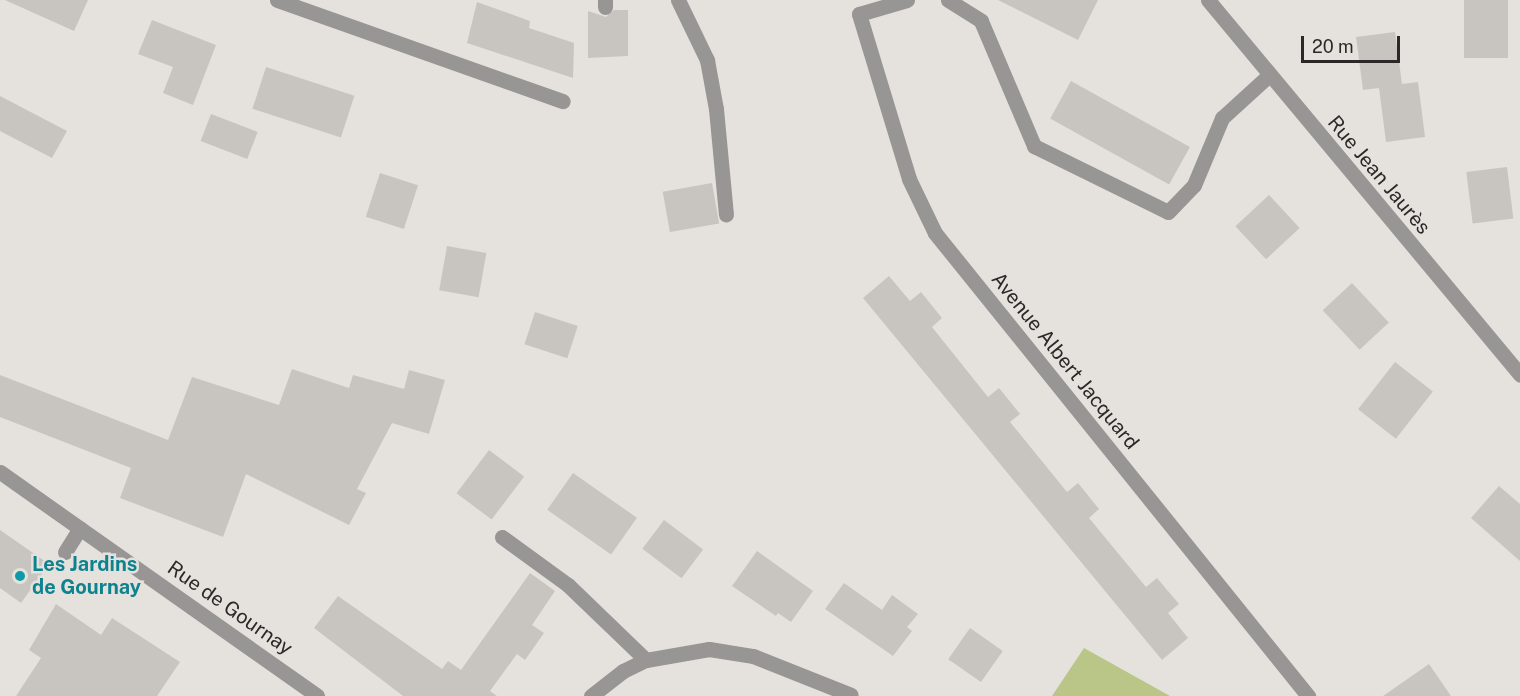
<!DOCTYPE html>
<html>
<head>
<meta charset="utf-8">
<style>
	body { margin:0 }
	#map { position:relative; width:1520px; height:696px; overflow:hidden; background:#e5e2dd; font-family:"Public Sans",sans-serif }
	div>[style] { position:absolute }
	.green>* { inset:0; background:#bac688 }
	.building>* { inset:0; background:#c8c5c1; transform-origin:0 0 }
	.lane>* { height:15px; margin:-7.5px; padding:0 7.5px; transform-origin:7.5px; border-radius:7.5px; background:#979694 }
	.street>* { height:15px; margin:-7.5px; padding:0 7.5px; transform-origin:7.5px; border-radius:7.5px; background:#979694 }
	.dots>* { width:16px; height:16px; translate:-50% -50%; box-sizing:border-box; border:3px solid #e5e2dd; border-radius:50% }
	span { translate:-50% -50%; white-space:nowrap; text-align:center; line-height:1.15; -webkit-text-stroke:5px #e5e2dd; paint-order:stroke }
	.street-label { font-size:20px; color:#2a2927 }
	.culture-label { font-size:20px; color:#0d838f; font-weight:700 }
	.left { translate:0 -50%; text-align:left }
	.scale { position:absolute; left:1301px; top:36px; width:99px; height:27px; box-sizing:border-box; border:3px solid #2a2927; border-top:0; padding-left:8px; font-size:18px; line-height:21px; white-space:nowrap; color:#2a2927; -webkit-text-stroke:4px #e5e2dd; paint-order:stroke }
</style>
</head>
<body>
<div id="map">
	<div class="green">
		<i style="clip-path:polygon(1084px 648px,1170px 696px,1052px 696px)"></i>
	</div>
	<div class="building">
		<i style="clip-path:polygon(5px 0,88px 0,74px 31px)"></i>
		<i style="clip-path:polygon(998px 0,1098px 0,1078px 40px)"></i>
		<i style="left:1464px;top:0;width:44px;height:58px"></i>
		<i style="clip-path:polygon(477px 2px,530px 21px,529px 28px,574px 43px,573px 78px,467px 43px)"></i>
		<i style="clip-path:polygon(614px 10px,628px 10px,628px 56px,588px 58px,588px 11px,606px 17px)"></i>
		<i style="clip-path:polygon(152px 20px,216px 45px,193px 105px,163px 93px,173px 67px,138px 54px)"></i>
		<i style="clip-path:polygon(1395px 32px,1402px 84px,1418px 82px,1425px 137px,1386px 142px,1379px 88px,1363px 90px,1356px 37px)"></i>
		<i style="left:266px;top:67px;width:93px;height:44px;rotate:18deg"></i>
		<i style="left:1071px;top:81px;width:136px;height:43px;rotate:29deg"></i>
		<i style="clip-path:polygon(0 96px,67px 131px,52px 158px,0 131px)"></i>
		<i style="left:211px;top:114px;width:50px;height:29px;rotate:21deg"></i>
		<i style="left:1507px;top:167px;width:52px;height:41px;rotate:83deg"></i>
		<i style="left:380px;top:173px;width:40px;height:46px;rotate:18deg"></i>
		<i style="left:712px;top:183px;width:41px;height:50px;rotate:80deg"></i>
		<i style="left:1269px;top:195px;width:45px;height:46px;rotate:47deg"></i>
		<i style="left:447px;top:246px;width:40px;height:45px;rotate:10deg"></i>
		<i style="clip-path:polygon(889px 276px,910px 301px,921px 292px,942px 318px,932px 327px,988px 397px,999px 388px,1020px 414px,1010px 422px,1067px 492px,1078px 483px,1099px 509px,1089px 518px,1146px 587px,1157px 578px,1179px 604px,1168px 613px,1188px 638px,1162px 660px,863px 298px)"></i>
		<i style="left:1352px;top:283px;width:54px;height:40px;rotate:47deg"></i>
		<i style="left:535px;top:312px;width:45px;height:34px;rotate:18deg"></i>
		<i style="left:1395px;top:362px;width:48px;height:60px;rotate:38deg"></i>
		<i style="clip-path:polygon(292px 369px,349px 388px,353px 375px,404px 389px,409px 370px,445px 380px,429px 434px,392px 423px,357px 489px,366px 493px,349px 525px,246px 474px,223px 537px,120px 498px,131px 468px,0 417px,0 375px,168px 440px,192px 377px,279px 405px)"></i>
		<i style="left:489px;top:450px;width:44px;height:54px;rotate:37deg"></i>
		<i style="left:573px;top:473px;width:78px;height:45px;rotate:35deg"></i>
		<i style="clip-path:polygon(1499px 486px,1520px 504px,1520px 561px,1471px 518px)"></i>
		<i style="left:664px;top:520px;width:49px;height:36px;rotate:37deg"></i>
		<i style="clip-path:polygon(0 530px,49px 564px,21px 603px,0 588px)"></i>
		<i style="clip-path:polygon(757px 551px,813px 591px,791px 622px,778px 613px,776px 616px,732px 586px)"></i>
		<i style="clip-path:polygon(530px 573px,555px 591px,532px 625px,544px 633px,525px 660px,517px 654px,490px 691px,497px 696px,403px 696px,314px 628px,338px 596px,442px 669px,448px 661px,461px 670px)"></i>
		<i style="clip-path:polygon(844px 583px,882px 610px,892px 595px,918px 614px,907px 627px,912px 631px,893px 656px,825px 609px)"></i>
		<i style="clip-path:polygon(56px 604px,101px 635px,112px 618px,180px 662px,157px 696px,16px 696px,41px 658px,29px 650px)"></i>
		<i style="left:970px;top:628px;width:40px;height:38px;rotate:35deg"></i>
		<i style="clip-path:polygon(1429px 664px,1451px 696px,1383px 696px)"></i>
	</div>
	<div class="lane">
		<i style="left:605px;top:0;width:7px;rotate:90deg"></i>
		<i style="left:678px;top:0;width:67px;rotate:64.2deg"></i>
		<i style="left:707px;top:60px;width:50px;rotate:79.6deg"></i>
		<i style="left:716px;top:109px;width:106px;rotate:84.6deg"></i>
		<i style="left:948px;top:0;width:39px;rotate:32deg"></i>
		<i style="left:981px;top:21px;width:136px;rotate:67deg"></i>
		<i style="left:1034px;top:146px;width:149px;rotate:26.2deg"></i>
		<i style="left:1168px;top:212px;width:37px;rotate:-46deg"></i>
		<i style="left:1194px;top:185px;width:73px;rotate:-67.3deg"></i>
		<i style="left:1222px;top:118px;width:62px;rotate:-42.4deg"></i>
		<i style="left:859px;top:14px;width:50px;rotate:-16.3deg"></i>
		<i style="left:502px;top:537px;width:82px;rotate:36deg"></i>
		<i style="left:568px;top:585px;width:108px;rotate:43.9deg"></i>
		<i style="left:65px;top:552px;width:28px;rotate:-58deg"></i>
	</div>
	<div class="street">
		<i style="left:277px;top:0;width:303px;rotate:19.5deg"></i>
		<i style="left:1208px;top:0;width:488px;rotate:50.2deg"></i>
		<i style="left:859px;top:14px;width:172px;rotate:73.1deg"></i>
		<i style="left:909px;top:179px;width:60px;rotate:64.3deg"></i>
		<i style="left:935px;top:233px;width:595px;rotate:51.14deg"></i>
		<i style="left:0;top:472px;width:388px;rotate:35.2deg"></i>
		<i style="left:591px;top:696px;width:41px;rotate:-38deg"></i>
		<i style="left:623px;top:671px;width:25px;rotate:-26deg"></i>
		<i style="left:646px;top:660px;width:64px;rotate:-9.9deg"></i>
		<i style="left:709px;top:649px;width:45px;rotate:9deg"></i>
		<i style="left:753px;top:656px;width:105px;rotate:21.7deg"></i>
	</div>
	<div class="dots">
		<i style="left:20px;top:576px;background:#0f9aa8"></i>
	</div>
	<div class="street-label">
		<span style="left:1379px;top:175px;rotate:50deg">Rue Jean Jaurès</span>
		<span style="left:1065px;top:361px;rotate:51deg">Avenue Albert Jacquard</span>
		<span style="left:230px;top:608px;rotate:35deg">Rue de Gournay</span>
	</div>
	<div class="culture-label">
		<span class="left" style="left:32px;top:576px">Les Jardins<br>de Gournay</span>
	</div>
	<div class="scale">20 m</div>
</div>
</body>
</html>
